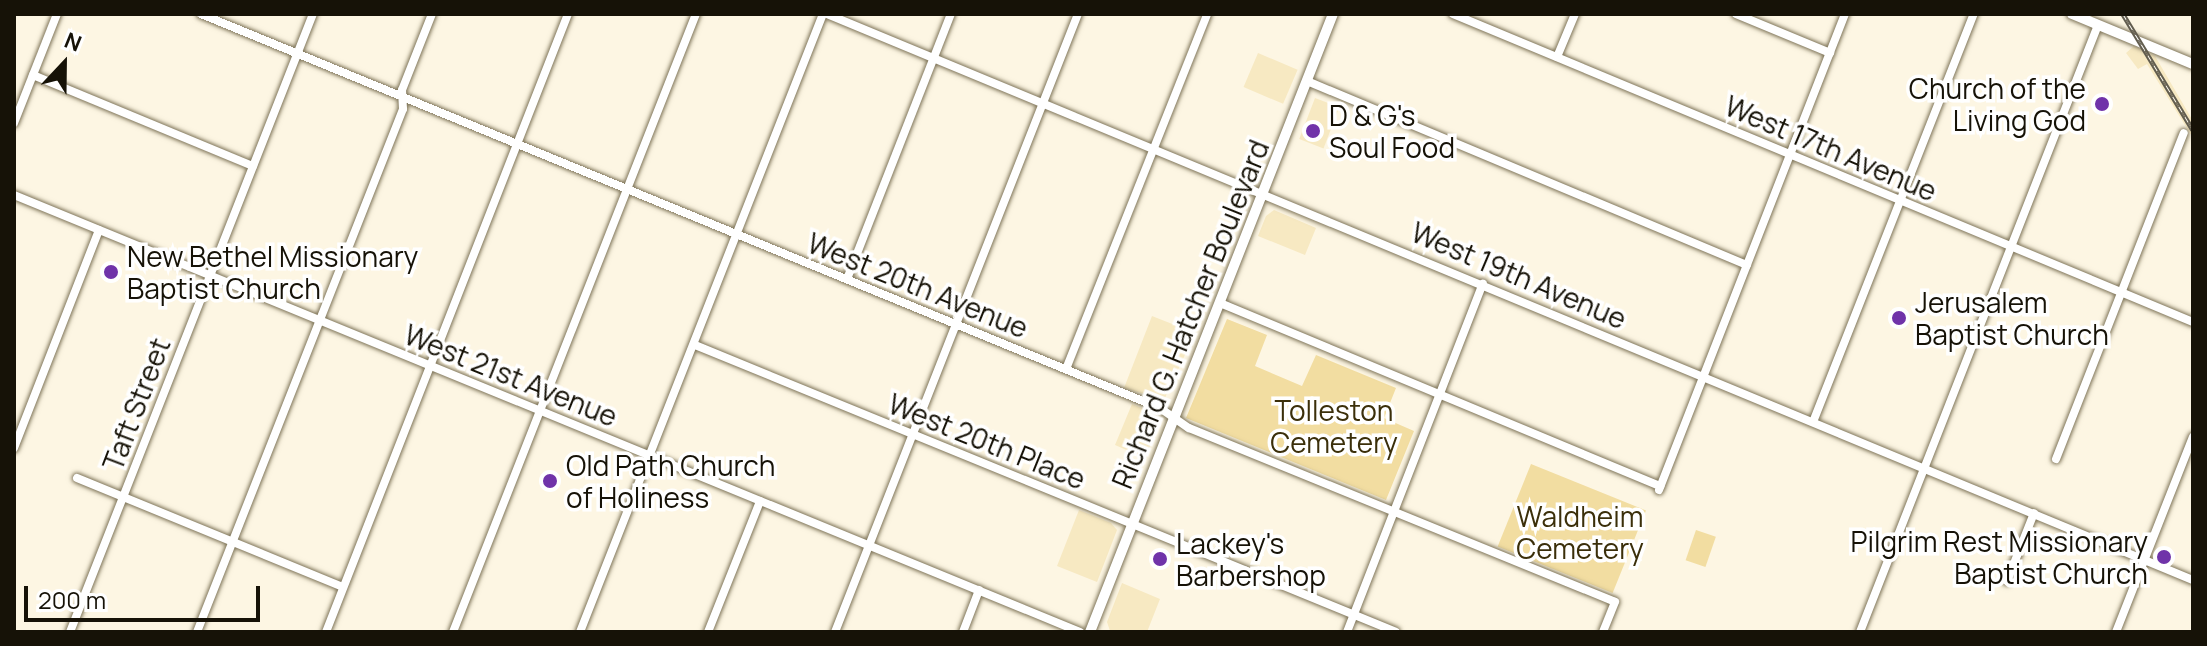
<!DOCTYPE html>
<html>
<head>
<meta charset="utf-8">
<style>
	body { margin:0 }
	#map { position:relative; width:2207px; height:646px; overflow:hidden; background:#fdf6e3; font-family:Manrope,sans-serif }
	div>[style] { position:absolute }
	.built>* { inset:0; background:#f7e9c2; transform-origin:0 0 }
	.green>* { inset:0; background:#f2dda1; transform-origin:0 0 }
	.roads { filter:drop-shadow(0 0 2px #7e7458) drop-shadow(0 0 2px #7e7458) }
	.minor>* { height:8px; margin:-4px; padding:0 4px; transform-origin:4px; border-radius:4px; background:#fff }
	.major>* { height:10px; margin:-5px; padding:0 5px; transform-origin:5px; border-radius:5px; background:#fff }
	.rail>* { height:5px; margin-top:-2.5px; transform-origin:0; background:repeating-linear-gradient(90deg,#fff 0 6px,#625d4f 0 12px); box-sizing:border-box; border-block:2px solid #625d4f }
	.dots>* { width:22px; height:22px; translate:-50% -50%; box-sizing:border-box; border:4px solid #fff; border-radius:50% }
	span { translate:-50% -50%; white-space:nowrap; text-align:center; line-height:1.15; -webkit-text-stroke:7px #fff; paint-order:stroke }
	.poi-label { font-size:28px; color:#161207 }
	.right { translate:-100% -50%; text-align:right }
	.left { translate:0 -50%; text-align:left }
	.street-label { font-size:28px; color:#161207 }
	.park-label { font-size:28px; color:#3b2f0a }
	.frame { position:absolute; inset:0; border:16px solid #161207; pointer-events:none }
	.north { position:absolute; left:24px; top:24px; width:80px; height:80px; -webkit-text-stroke:6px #fff; paint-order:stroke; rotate:22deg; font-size:22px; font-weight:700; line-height:32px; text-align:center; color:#161207 }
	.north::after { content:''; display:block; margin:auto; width:28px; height:36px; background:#161207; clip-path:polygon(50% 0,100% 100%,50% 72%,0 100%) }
	.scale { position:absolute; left:24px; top:586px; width:236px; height:36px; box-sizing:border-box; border:4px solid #161207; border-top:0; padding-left:10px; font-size:24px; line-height:28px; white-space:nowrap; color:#161207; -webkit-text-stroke:6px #fff; paint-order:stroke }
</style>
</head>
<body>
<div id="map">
	<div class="built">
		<i style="clip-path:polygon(2134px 46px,2155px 56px,2193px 121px,2193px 138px,2147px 64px,2138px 69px,2126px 53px)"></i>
		<i style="left:1258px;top:53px;width:43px;height:37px;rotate:23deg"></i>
		<i style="left:1315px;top:98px;width:26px;height:44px;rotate:21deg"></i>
		<i style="clip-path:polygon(1274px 210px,1316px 228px,1305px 255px,1258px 236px,1266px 216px)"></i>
		<i style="clip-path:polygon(1152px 316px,1195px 333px,1164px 400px,1124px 388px)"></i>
		<i style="clip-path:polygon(1132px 404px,1156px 414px,1160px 421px,1145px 458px,1115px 445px)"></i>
		<i style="clip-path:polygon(1079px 510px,1111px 523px,1117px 530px,1097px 582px,1057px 566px)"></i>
		<i style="clip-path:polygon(1122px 583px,1160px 599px,1147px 632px,1110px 631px,1107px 622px)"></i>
	</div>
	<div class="green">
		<i style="clip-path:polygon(1227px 319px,1267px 335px,1255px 366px,1302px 386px,1316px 355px,1396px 388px,1384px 418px,1414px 431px,1386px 500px,1186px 418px)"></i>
		<i style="left:1531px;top:464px;width:124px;height:89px;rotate:22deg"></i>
		<i style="left:1696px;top:530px;width:21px;height:32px;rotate:19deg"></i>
	</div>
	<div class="roads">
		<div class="minor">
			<i style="left:201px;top:14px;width:1037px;rotate:22.34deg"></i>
			<i style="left:1160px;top:408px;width:35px;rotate:35deg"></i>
			<i style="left:1189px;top:428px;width:460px;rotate:22.2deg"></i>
			<i style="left:1615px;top:602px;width:32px;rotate:112deg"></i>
			<i style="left:827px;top:14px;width:1479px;rotate:22.51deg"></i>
			<i style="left:1453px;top:14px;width:802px;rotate:22.6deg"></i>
			<i style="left:1736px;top:14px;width:102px;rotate:22.5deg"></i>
			<i style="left:1557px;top:57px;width:47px;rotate:-67.3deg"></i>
			<i style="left:33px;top:75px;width:238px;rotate:22.5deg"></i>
			<i style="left:1307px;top:81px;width:477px;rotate:22.7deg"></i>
			<i style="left:14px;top:123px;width:117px;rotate:-68.5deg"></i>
			<i style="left:14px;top:195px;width:1152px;rotate:22.29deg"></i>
			<i style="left:847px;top:279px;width:285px;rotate:-68.6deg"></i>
			<i style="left:1220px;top:303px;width:477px;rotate:22.6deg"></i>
			<i style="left:695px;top:345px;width:757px;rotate:22.26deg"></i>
			<i style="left:1066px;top:369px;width:382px;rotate:-68.3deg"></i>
			<i style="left:1813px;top:422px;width:439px;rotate:-68.5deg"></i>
			<i style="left:14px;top:448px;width:234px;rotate:-68.7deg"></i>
			<i style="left:2056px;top:459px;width:350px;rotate:-68.6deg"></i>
			<i style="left:77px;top:478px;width:287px;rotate:22.3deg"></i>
			<i style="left:1659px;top:490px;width:511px;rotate:-68.66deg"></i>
			<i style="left:2007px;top:581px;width:73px;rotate:-68.3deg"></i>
			<i style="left:70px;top:632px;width:664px;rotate:-68.54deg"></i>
			<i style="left:197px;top:632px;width:562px;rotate:-68.5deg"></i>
			<i style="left:403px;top:109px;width:19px;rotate:-93deg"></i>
			<i style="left:402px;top:90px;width:82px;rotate:-68.5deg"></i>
			<i style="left:326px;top:632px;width:664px;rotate:-68.62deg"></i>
			<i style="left:453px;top:632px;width:664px;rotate:-68.54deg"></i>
			<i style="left:580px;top:632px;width:664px;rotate:-68.54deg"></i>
			<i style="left:708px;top:632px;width:141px;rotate:-68.3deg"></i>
			<i style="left:835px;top:632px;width:664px;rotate:-68.54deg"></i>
			<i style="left:963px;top:632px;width:45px;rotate:-69.1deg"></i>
			<i style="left:1347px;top:632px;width:374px;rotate:-68.7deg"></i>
			<i style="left:1860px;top:632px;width:652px;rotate:-68.59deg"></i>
			<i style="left:2116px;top:632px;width:210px;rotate:-68.5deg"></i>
		</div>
		<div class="major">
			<i style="left:2072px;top:14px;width:131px;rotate:22.5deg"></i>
			<i style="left:1090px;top:632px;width:664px;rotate:-68.54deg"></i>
		</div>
	</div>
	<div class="rail">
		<i style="left:2123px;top:14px;width:135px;rotate:58.9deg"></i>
	</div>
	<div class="dots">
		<i style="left:2102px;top:104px;background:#7033a9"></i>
		<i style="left:1313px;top:131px;background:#7033a9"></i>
		<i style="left:111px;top:272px;background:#7033a9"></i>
		<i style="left:1899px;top:318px;background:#7033a9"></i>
		<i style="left:550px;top:481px;background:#7033a9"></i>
		<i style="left:2164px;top:557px;background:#7033a9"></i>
		<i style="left:1160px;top:559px;background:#7033a9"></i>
	</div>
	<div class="poi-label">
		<span class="right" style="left:2086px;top:104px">Church of the<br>Living God</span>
		<span class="left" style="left:1329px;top:131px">D &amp; G's<br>Soul Food</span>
		<span class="left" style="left:127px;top:272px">New Bethel Missionary<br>Baptist Church</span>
		<span class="left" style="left:1915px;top:318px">Jerusalem<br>Baptist Church</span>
		<span class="left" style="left:566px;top:481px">Old Path Church<br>of Holiness</span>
		<span class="right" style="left:2148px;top:557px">Pilgrim Rest Missionary<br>Baptist Church</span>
		<span class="left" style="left:1176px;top:559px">Lackey's<br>Barbershop</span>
	</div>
	<div class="street-label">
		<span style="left:1831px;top:148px;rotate:23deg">West 17th Avenue</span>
		<span style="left:1519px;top:275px;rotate:23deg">West 19th Avenue</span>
		<span style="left:918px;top:285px;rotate:22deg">West 20th Avenue</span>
		<span style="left:1190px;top:314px;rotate:-68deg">Richard G. Hatcher Boulevard</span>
		<span style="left:511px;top:375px;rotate:22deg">West 21st Avenue</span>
		<span style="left:136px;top:404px;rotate:-69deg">Taft Street</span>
		<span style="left:987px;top:441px;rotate:22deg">West 20th Place</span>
	</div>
	<div class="park-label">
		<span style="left:1334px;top:426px">Tolleston<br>Cemetery</span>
		<span style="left:1580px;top:532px">Waldheim<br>Cemetery</span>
	</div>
	<div class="frame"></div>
	<div class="north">N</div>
	<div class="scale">200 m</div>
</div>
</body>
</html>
